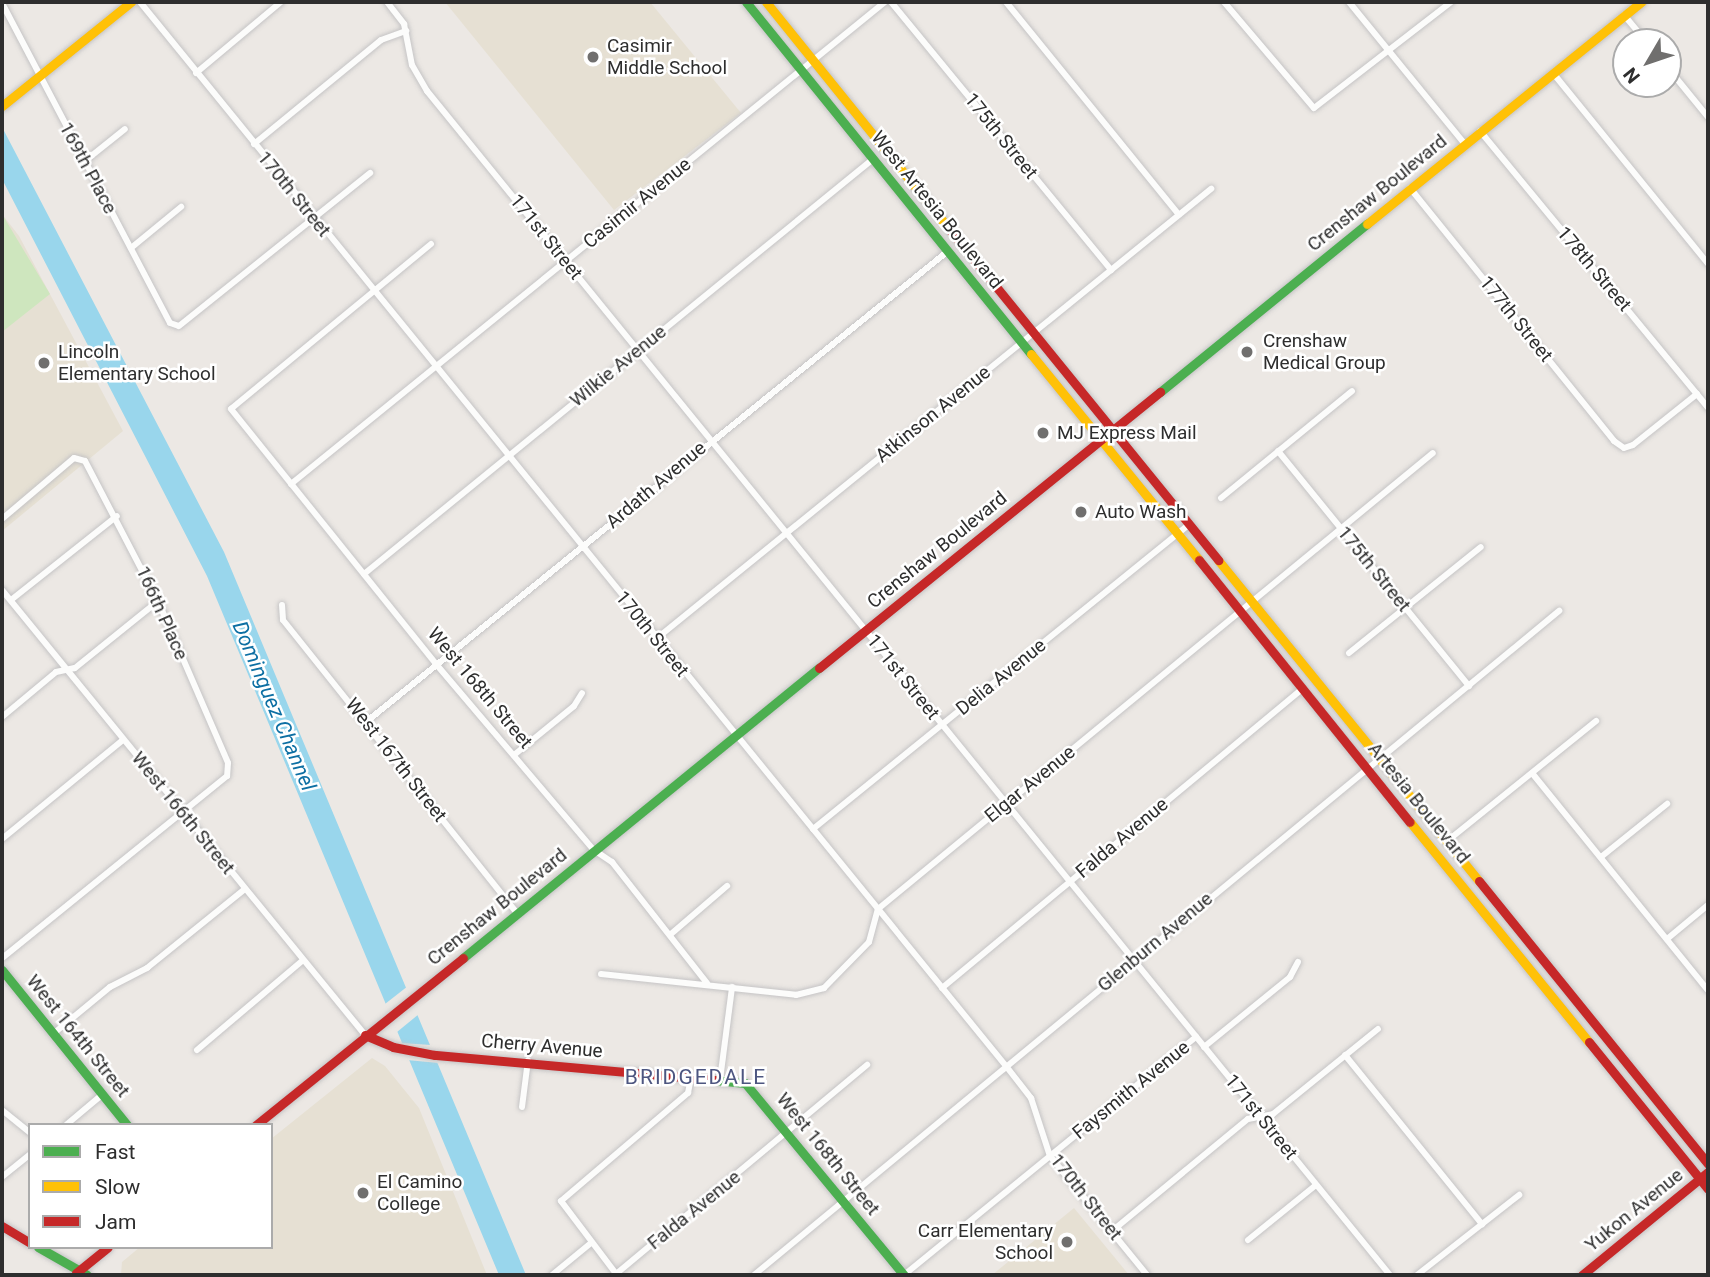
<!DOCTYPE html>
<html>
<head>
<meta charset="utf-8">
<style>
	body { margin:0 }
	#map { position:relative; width:1710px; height:1277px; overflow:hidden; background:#ece8e4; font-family:Roboto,sans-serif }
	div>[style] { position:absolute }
	.education>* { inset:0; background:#e6e0d3 }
	.green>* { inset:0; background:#cee6be }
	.water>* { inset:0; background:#99d6ec }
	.pier>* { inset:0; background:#ece8e4 }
	.roads { filter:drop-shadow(0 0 2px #c5c4c5) drop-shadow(0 0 2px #c5c4c5) }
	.street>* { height:6px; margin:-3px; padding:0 3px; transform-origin:3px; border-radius:3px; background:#fcfcfb }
	.fast>* { height:9px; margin:-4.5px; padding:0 4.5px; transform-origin:4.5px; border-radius:4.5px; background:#4caf50 }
	.slow>* { height:9px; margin:-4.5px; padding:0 4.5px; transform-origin:4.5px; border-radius:4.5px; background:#ffc107 }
	.jam>* { height:9px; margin:-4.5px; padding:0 4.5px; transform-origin:4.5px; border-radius:4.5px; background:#c62828 }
	.dots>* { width:19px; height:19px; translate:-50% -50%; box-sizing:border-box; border:4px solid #fff; border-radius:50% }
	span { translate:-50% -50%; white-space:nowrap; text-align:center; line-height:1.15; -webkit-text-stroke:5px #fff; paint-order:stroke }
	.poi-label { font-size:19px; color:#2e2e2e }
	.left { translate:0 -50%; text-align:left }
	.right { translate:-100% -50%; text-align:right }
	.street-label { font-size:19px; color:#2e2e2e }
	.water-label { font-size:21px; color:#0d6fa3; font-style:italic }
	.neighbourhood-label { font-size:21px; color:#4d5680; letter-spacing:2px }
	.frame { position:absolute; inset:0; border:4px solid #2e2e2e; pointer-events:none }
	.legend { position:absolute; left:28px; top:1123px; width:245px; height:126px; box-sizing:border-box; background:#fff; border:2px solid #ababab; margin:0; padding:9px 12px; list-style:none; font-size:21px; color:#2e2e2e }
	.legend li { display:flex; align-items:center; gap:14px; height:35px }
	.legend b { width:35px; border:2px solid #ababab }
	.north { position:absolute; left:1612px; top:28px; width:70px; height:70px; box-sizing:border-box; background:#fff; border:2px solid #ababab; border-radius:50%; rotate:231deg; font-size:19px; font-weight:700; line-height:28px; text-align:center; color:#2e2e2e }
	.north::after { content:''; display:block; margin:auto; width:24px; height:32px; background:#706f6e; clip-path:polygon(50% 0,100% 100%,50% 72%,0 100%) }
</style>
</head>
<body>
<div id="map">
	<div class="education">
		<i style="clip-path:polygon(445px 2px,650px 2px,741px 113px,614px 210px)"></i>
		<i style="clip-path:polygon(2px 214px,19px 236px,123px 431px,2px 531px)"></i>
		<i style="clip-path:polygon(372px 1058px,385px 1066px,419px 1108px,487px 1275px,121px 1275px,122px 1262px,140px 1247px,271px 1247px,271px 1139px)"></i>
		<i style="clip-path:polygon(1074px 1208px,1129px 1275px,992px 1275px)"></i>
	</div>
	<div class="green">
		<i style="clip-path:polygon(2px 214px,50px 294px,2px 332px)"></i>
	</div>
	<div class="water">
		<i style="clip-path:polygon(2px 127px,224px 552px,526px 1275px,499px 1275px,207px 576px,2px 179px)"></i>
	</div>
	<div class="pier">
		<i style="clip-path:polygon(408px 986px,419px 1014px,397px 1032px,385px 1004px)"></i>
		<i style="clip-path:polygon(400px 1043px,431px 1045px,439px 1063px,407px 1060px)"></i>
	</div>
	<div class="roads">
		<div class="street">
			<i style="left:140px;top:2px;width:1372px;rotate:50.86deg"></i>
			<i style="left:1006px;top:1066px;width:41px;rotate:52deg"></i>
			<i style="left:1031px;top:1098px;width:61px;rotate:71.9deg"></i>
			<i style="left:1050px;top:1156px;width:154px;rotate:50.8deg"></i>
			<i style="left:387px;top:2px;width:28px;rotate:52deg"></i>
			<i style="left:404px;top:24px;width:42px;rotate:79deg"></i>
			<i style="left:412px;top:65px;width:30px;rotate:60deg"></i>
			<i style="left:427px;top:91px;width:1526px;rotate:50.88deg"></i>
			<i style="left:891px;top:2px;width:347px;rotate:50.6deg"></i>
			<i style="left:1006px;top:2px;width:274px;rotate:50.9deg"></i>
			<i style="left:1224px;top:2px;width:139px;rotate:49.7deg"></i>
			<i style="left:1314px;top:108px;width:173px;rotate:-37.7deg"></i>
			<i style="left:1349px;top:2px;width:183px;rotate:50.8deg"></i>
			<i style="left:2px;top:3px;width:361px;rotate:62.3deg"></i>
			<i style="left:170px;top:323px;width:9px;rotate:18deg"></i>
			<i style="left:179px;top:326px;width:245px;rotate:-38.7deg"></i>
			<i style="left:1624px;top:15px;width:35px;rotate:50deg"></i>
			<i style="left:1668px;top:68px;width:63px;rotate:50.8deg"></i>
			<i style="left:196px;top:73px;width:111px;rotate:-39.9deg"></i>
			<i style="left:1553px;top:73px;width:246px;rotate:50.9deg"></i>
			<i style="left:1480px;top:131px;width:359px;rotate:50.5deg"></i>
			<i style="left:254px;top:144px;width:164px;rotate:-39.3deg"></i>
			<i style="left:381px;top:40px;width:27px;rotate:-20deg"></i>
			<i style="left:85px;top:161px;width:51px;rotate:-38.7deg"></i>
			<i style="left:1410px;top:188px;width:325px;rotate:51.1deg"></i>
			<i style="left:1614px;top:441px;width:12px;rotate:35deg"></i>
			<i style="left:1624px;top:448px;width:9px;rotate:-18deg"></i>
			<i style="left:1633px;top:445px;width:82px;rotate:-38.6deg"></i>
			<i style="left:431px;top:244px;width:259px;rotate:140.5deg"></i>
			<i style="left:231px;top:409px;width:327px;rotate:51.2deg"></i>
			<i style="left:436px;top:664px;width:244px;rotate:49.7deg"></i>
			<i style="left:594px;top:850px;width:22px;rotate:34deg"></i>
			<i style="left:612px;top:862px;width:154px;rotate:51.9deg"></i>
			<i style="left:131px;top:248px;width:65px;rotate:-39.4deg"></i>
			<i style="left:1278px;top:451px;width:303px;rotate:50.9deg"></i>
			<i style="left:291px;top:484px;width:765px;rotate:-39.06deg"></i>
			<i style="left:1221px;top:498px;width:169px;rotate:-39.2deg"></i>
			<i style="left:2px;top:519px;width:94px;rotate:-40.3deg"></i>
			<i style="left:74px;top:458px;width:11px;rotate:15deg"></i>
			<i style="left:85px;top:461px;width:158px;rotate:62.5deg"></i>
			<i style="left:158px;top:601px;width:176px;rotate:66.6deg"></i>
			<i style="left:228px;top:763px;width:13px;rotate:94deg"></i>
			<i style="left:227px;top:776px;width:289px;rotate:141deg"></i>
			<i style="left:364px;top:574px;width:657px;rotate:-39.19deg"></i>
			<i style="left:2px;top:590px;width:574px;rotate:50.79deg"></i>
			<i style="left:11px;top:600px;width:135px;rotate:-38.4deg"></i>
			<i style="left:282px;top:605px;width:15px;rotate:86deg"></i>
			<i style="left:283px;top:620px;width:375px;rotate:51.4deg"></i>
			<i style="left:656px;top:639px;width:715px;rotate:-39.04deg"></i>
			<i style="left:1349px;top:653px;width:169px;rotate:-38.8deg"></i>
			<i style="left:2px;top:717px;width:70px;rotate:-39.8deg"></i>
			<i style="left:56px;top:672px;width:19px;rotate:-12deg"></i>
			<i style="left:75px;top:668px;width:107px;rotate:-38.9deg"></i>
			<i style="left:366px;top:722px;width:749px;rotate:-38.98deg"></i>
			<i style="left:514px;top:755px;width:77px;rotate:-39.2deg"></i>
			<i style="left:574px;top:706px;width:15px;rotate:-58deg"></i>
			<i style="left:1532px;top:773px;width:279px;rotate:51deg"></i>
			<i style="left:813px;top:829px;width:484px;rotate:-39deg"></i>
			<i style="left:2px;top:839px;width:156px;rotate:-39.3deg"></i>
			<i style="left:1446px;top:842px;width:193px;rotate:-38.9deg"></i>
			<i style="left:1601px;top:857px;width:85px;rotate:-38.8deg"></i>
			<i style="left:671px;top:934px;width:74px;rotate:-40.6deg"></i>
			<i style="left:1667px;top:939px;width:53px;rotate:-39.7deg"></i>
			<i style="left:601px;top:974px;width:196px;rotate:6.1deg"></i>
			<i style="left:796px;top:995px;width:29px;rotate:-14deg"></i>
			<i style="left:824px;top:988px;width:64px;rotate:-45.6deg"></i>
			<i style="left:869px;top:942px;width:34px;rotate:-75deg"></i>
			<i style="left:878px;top:909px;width:718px;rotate:-39.41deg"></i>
			<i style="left:942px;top:988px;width:469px;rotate:-39.7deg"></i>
			<i style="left:53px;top:1034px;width:74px;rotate:-39.5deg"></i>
			<i style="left:110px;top:987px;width:42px;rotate:-27.2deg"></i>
			<i style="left:147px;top:968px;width:126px;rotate:-38.9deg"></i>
			<i style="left:1204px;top:1047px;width:111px;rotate:-39.1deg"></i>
			<i style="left:1290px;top:977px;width:17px;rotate:-62deg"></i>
			<i style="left:197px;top:1050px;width:138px;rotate:-40.3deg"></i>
			<i style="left:1345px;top:1055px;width:218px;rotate:51deg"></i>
			<i style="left:720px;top:1080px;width:94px;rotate:-82.6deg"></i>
			<i style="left:522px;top:1107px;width:47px;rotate:-82.7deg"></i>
			<i style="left:2px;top:1110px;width:36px;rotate:39deg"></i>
			<i style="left:66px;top:1125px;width:48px;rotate:-40deg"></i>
			<i style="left:2px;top:1177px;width:36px;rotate:-39deg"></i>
			<i style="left:1112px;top:1231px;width:176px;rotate:-39.5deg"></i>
			<i style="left:1248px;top:1119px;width:25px;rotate:-11deg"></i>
			<i style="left:1273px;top:1114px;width:135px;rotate:-39deg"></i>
			<i style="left:1248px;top:1240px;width:87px;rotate:-39deg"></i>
			<i style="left:616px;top:1274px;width:327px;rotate:-39.8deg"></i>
			<i style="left:552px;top:1275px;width:50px;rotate:-39.4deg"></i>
			<i style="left:617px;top:1275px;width:93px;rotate:-127.1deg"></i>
			<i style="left:561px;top:1201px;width:167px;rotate:-40.4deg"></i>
			<i style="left:688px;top:1093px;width:16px;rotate:-79deg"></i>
			<i style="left:754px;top:1275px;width:1044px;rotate:-39.52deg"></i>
			<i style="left:904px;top:1275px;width:377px;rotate:-39.2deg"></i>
			<i style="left:1417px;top:1275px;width:130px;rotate:-38.1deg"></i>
		</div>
		<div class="fast">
			<i style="left:746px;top:2px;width:453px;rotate:51deg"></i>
			<i style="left:1160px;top:392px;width:267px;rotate:-39.1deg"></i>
			<i style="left:463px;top:958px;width:459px;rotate:-39.2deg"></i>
			<i style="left:2px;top:970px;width:199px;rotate:51.1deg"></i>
			<i style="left:715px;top:1080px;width:30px;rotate:6deg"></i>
			<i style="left:745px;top:1083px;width:249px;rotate:50.4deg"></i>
			<i style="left:38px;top:1247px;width:56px;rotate:29.7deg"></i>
		</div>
		<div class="slow">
			<i style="left:766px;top:2px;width:287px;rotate:51.1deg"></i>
			<i style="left:2px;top:106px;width:166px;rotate:-38.9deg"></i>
			<i style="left:1367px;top:224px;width:353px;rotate:-39deg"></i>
			<i style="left:1031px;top:354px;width:266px;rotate:50.8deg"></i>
			<i style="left:1218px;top:560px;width:414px;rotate:50.9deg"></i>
			<i style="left:1410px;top:822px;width:284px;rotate:50.9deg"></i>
		</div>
		<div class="jam">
			<i style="left:946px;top:225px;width:432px;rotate:50.9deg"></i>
			<i style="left:1199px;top:560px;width:336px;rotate:51.2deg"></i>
			<i style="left:819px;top:668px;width:439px;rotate:-39deg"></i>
			<i style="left:1479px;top:881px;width:364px;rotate:51deg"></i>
			<i style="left:365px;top:1035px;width:30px;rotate:23deg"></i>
			<i style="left:393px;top:1047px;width:43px;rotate:10.8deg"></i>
			<i style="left:435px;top:1055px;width:281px;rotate:5.1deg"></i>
			<i style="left:1589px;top:1042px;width:189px;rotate:51deg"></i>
			<i style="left:256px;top:1125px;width:266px;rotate:-38.9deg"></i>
			<i style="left:2px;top:1226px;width:33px;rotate:31deg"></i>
			<i style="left:76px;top:1273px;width:41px;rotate:-39.1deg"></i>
			<i style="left:1582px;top:1275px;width:163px;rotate:-39.3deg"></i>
		</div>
	</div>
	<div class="dots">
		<i style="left:593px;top:57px;background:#706f6e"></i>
		<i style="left:1247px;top:352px;background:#706f6e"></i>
		<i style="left:44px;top:363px;background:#706f6e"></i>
		<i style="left:1043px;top:433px;background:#706f6e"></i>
		<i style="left:1081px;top:512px;background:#706f6e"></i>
		<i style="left:363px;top:1193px;background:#706f6e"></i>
		<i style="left:1067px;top:1242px;background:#706f6e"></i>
	</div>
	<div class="poi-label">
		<span class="left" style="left:607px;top:57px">Casimir<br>Middle School</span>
		<span class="left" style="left:1263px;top:352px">Crenshaw<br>Medical Group</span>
		<span class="left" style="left:58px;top:363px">Lincoln<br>Elementary School</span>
		<span class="left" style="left:1057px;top:433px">MJ Express Mail</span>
		<span class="left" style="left:1095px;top:512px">Auto Wash</span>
		<span class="left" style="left:377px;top:1193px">El Camino<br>College</span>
		<span class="right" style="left:1053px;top:1242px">Carr Elementary<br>School</span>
	</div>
	<div class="street-label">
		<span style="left:1001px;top:136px;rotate:51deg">175th Street</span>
		<span style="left:88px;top:168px;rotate:62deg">169th Place</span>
		<span style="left:1377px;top:193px;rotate:-39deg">Crenshaw Boulevard</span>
		<span style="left:294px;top:194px;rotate:51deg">170th Street</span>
		<span style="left:637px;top:203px;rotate:-39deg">Casimir Avenue</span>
		<span style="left:937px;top:210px;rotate:51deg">West Artesia Boulevard</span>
		<span style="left:546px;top:237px;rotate:51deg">171st Street</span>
		<span style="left:1594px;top:269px;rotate:50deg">178th Street</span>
		<span style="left:1516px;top:319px;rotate:51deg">177th Street</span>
		<span style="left:618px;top:366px;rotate:-39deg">Wilkie Avenue</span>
		<span style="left:933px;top:414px;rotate:-39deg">Atkinson Avenue</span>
		<span style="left:656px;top:485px;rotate:-40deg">Ardath Avenue</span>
		<span style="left:937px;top:550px;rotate:-39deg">Crenshaw Boulevard</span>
		<span style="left:1374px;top:569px;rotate:51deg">175th Street</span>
		<span style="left:162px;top:613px;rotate:66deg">166th Place</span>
		<span style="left:652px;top:634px;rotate:51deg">170th Street</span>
		<span style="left:903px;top:677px;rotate:51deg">171st Street</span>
		<span style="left:1001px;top:677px;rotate:-39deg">Delia Avenue</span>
		<span style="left:480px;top:688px;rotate:50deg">West 168th Street</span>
		<span style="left:396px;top:760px;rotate:52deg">West 167th Street</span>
		<span style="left:1030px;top:784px;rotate:-39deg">Elgar Avenue</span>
		<span style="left:1419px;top:803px;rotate:51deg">Artesia Boulevard</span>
		<span style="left:183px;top:813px;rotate:51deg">West 166th Street</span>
		<span style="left:1122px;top:838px;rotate:-40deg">Falda Avenue</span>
		<span style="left:497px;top:907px;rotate:-39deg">Crenshaw Boulevard</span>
		<span style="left:1155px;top:942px;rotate:-40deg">Glenburn Avenue</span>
		<span style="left:78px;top:1036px;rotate:51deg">West 164th Street</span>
		<span style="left:542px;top:1046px;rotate:5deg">Cherry Avenue</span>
		<span style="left:1131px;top:1090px;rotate:-39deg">Faysmith Avenue</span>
		<span style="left:1261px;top:1117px;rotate:51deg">171st Street</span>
		<span style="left:828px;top:1154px;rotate:51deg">West 168th Street</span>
		<span style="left:1086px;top:1197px;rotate:52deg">170th Street</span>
		<span style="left:694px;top:1210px;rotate:-39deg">Falda Avenue</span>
		<span style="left:1634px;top:1210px;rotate:-39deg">Yukon Avenue</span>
	</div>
	<div class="water-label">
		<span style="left:274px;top:706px;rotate:67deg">Dominguez Channel</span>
	</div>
	<div class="neighbourhood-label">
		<span style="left:696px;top:1077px">BRIDGEDALE</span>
	</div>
	<div class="frame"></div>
	<ul class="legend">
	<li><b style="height:9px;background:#4caf50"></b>Fast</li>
	<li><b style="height:9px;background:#ffc107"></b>Slow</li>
	<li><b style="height:9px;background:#c62828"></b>Jam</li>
	</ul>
	<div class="north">N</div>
</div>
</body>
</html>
